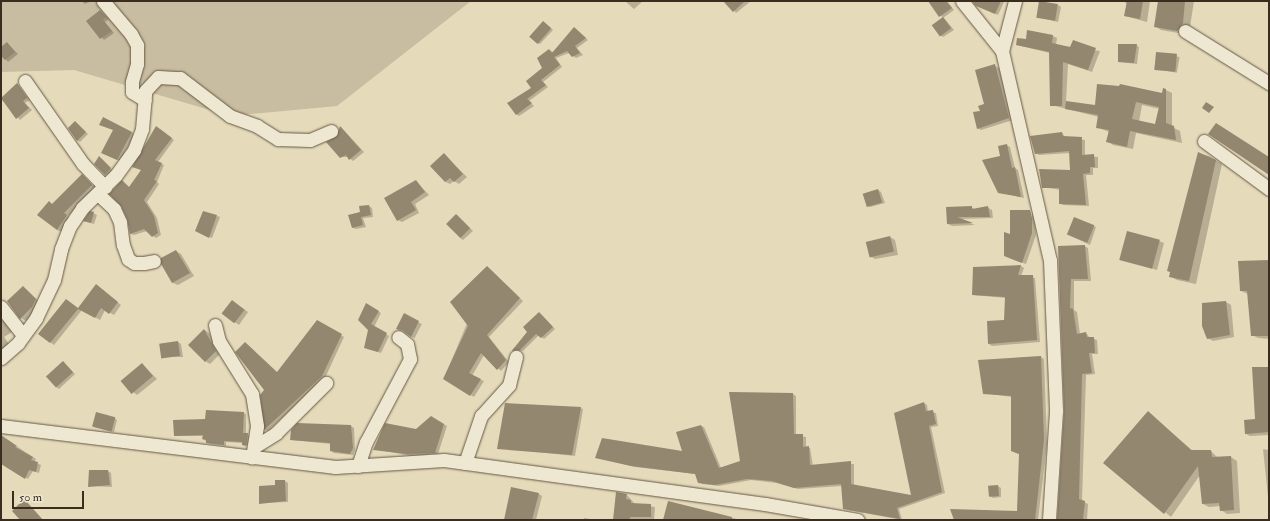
<!DOCTYPE html>
<html>
<head>
<meta charset="utf-8">
<style>
	body { margin:0 }
	#map { position:relative; width:1270px; height:521px; overflow:hidden; background:#e5daba; font-family:"IM FELL Double Pica",serif }
	div>[style] { position:absolute }
	.green>* { inset:0; background:#c8bda0 }
	.shadow>* { inset:0; background:#0003; transform-origin:0 0 }
	.building>* { inset:0; background:#938770; transform-origin:0 0 }
	.roads { filter:drop-shadow(0 0 1px #655846) drop-shadow(0 0 1px #655846) }
	.minor>* { height:13px; margin:-6.5px; padding:0 6.5px; transform-origin:6.5px; border-radius:6.5px; background:#eee7d2 }
	span { translate:-50% -50%; white-space:nowrap; text-align:center; line-height:1.15; -webkit-text-stroke:3px #eee7d2; paint-order:stroke }
	.frame { position:absolute; inset:0; border:2px solid #3a2d20; pointer-events:none }
	.scale { position:absolute; left:12px; top:491px; width:72px; height:18px; box-sizing:border-box; border:2px solid #3a2d20; border-top:0; padding-left:5px; font-size:12px; line-height:14px; white-space:nowrap; color:#3a2d20; -webkit-text-stroke:3px #eee7d2; paint-order:stroke }
</style>
</head>
<body>
<div id="map">
	<div class="green">
		<i style="clip-path:polygon(1px 1px,471px 1px,337px 106px,230px 116px,74px 70px,1px 72px)"></i>
	</div>
	<div class="shadow">
		<i style="clip-path:polygon(81px 1px,92px 1px,85px 4px)"></i>
		<i style="clip-path:polygon(643px 1px,634px 9px,626px 2px,627px 1px)"></i>
		<i style="clip-path:polygon(727px 1px,751px 1px,736px 13px)"></i>
		<i style="clip-path:polygon(928px 1px,947px 1px,954px 10px,943px 18px)"></i>
		<i style="clip-path:polygon(973px 1px,1001px 1px,1004px 2px,998px 15px,980px 7px)"></i>
		<i style="clip-path:polygon(1123px 1px,1150px 1px,1147px 22px,1125px 16px,1127px 4px)"></i>
		<i style="clip-path:polygon(1159px 1px,1194px 1px,1190px 27px,1184px 34px,1161px 30px,1155px 26px)"></i>
		<i style="clip-path:polygon(1058px 5px,1061px 7px,1058px 22px,1037px 17px)"></i>
		<i style="clip-path:polygon(100px 11px,109px 19px,105px 22px,114px 33px,104px 40px,87px 21px)"></i>
		<i style="clip-path:polygon(944px 18px,954px 30px,943px 37px,940px 35px)"></i>
		<i style="clip-path:polygon(544px 22px,553px 30px,540px 44px,537px 43px)"></i>
		<i style="clip-path:polygon(575px 28px,588px 40px,577px 48px,583px 55px,576px 58px,569px 53px,556px 58px,562px 67px,543px 82px,548px 87px,529px 101px,534px 106px,519px 116px,516px 114px,544px 68px,549px 50px,553px 52px)"></i>
		<i style="clip-path:polygon(evenodd,1031px 31px,1053px 36px,1057px 38px,1056px 45px,1100px 51px,1092px 72px,1068px 64px,1066px 102px,1096px 107px,1163px 94px,1164px 90px,1166px 90px,1172px 93px,1172px 127px,1180px 131px,1182px 143px,1136px 133px,1133px 149px,1113px 145px,1107px 141px,1109px 132px,1097px 127px,1099px 117px,1051px 105px,1050px 53px,1017px 45px,1026px 40px,1031px 31px,1142px 105px,1160px 109px,1156px 125px,1139px 122px,1142px 105px)"></i>
		<i style="clip-path:polygon(7px 43px,18px 54px,8px 62px,1px 54px,1px 48px)"></i>
		<i style="clip-path:polygon(1136px 45px,1139px 47px,1137px 64px,1119px 62px)"></i>
		<i style="left:1157px;top:53px;width:23px;height:16px;rotate:10deg"></i>
		<i style="clip-path:polygon(995px 66px,999px 68px,1013px 120px,981px 130px,977px 128px)"></i>
		<i style="clip-path:polygon(17px 84px,30px 100px,25px 103px,32px 110px,20px 120px,1px 99px)"></i>
		<i style="clip-path:polygon(103px 118px,135px 134px,120px 161px,105px 154px,114px 130px)"></i>
		<i style="clip-path:polygon(75px 122px,88px 134px,80px 142px,77px 140px)"></i>
		<i style="clip-path:polygon(341px 127px,364px 152px,353px 161px,348px 157px,341px 157px,338px 137px)"></i>
		<i style="clip-path:polygon(160px 129px,174px 140px,158px 162px,164px 165px,157px 182px,159px 184px,147px 202px,157px 218px,161px 235px,156px 238px,147px 231px,134px 235px,131px 234px,122px 181px,130px 188px,142px 170px,136px 168px)"></i>
		<i style="clip-path:polygon(1062px 133px,1066px 138px,1085px 140px,1085px 156px,1098px 157px,1098px 168px,1093px 168px,1093px 175px,1086px 175px,1089px 206px,1063px 205px,1060px 203px,1060px 190px,1043px 187px,1071px 171px,1070px 153px,1039px 155px,1036px 153px)"></i>
		<i style="clip-path:polygon(1006px 145px,1010px 147px,1015px 168px,1018px 170px,1024px 198px,998px 192px,1002px 156px)"></i>
		<i style="clip-path:polygon(1199px 154px,1209px 156px,1222px 164px,1196px 284px,1177px 280px,1170px 276px,1171px 272px,1168px 270px)"></i>
		<i style="clip-path:polygon(444px 155px,467px 177px,459px 184px,454px 181px,450px 184px,446px 182px,431px 167px)"></i>
		<i style="clip-path:polygon(102px 159px,113px 171px,108px 176px,105px 174px)"></i>
		<i style="clip-path:polygon(82px 175px,96px 188px,68px 216px,71px 219px,62px 232px,57px 230px,53px 204px)"></i>
		<i style="clip-path:polygon(416px 181px,429px 195px,415px 204px,419px 213px,402px 222px,398px 220px)"></i>
		<i style="clip-path:polygon(878px 190px,881px 192px,885px 203px,870px 207px,867px 205px,864px 194px)"></i>
		<i style="clip-path:polygon(369px 206px,372px 208px,373px 217px,363px 218px,366px 227px,356px 229px,353px 228px,361px 213px)"></i>
		<i style="clip-path:polygon(971px 207px,976px 210px,987px 207px,992px 210px,993px 218px,960px 219px,975px 225px,952px 226px,948px 224px,947px 208px)"></i>
		<i style="clip-path:polygon(1030px 211px,1032px 223px,1032px 212px,1034px 213px,1036px 235px,1026px 264px,1009px 258px,1011px 236px)"></i>
		<i style="clip-path:polygon(91px 212px,97px 215px,94px 224px,84px 221px)"></i>
		<i style="clip-path:polygon(457px 215px,473px 231px,463px 240px,460px 238px)"></i>
		<i style="clip-path:polygon(217px 216px,220px 217px,212px 238px,199px 232px)"></i>
		<i style="clip-path:polygon(1093px 226px,1096px 227px,1090px 245px,1071px 236px)"></i>
		<i style="clip-path:polygon(890px 237px,895px 240px,898px 255px,875px 259px,870px 256px)"></i>
		<i style="clip-path:polygon(1159px 241px,1164px 243px,1157px 270px,1121px 259px)"></i>
		<i style="clip-path:polygon(1084px 246px,1088px 248px,1091px 281px,1074px 281px,1074px 310px,1077px 312px,1080px 334px,1086px 333px,1090px 338px,1097px 340px,1098px 354px,1092px 354px,1095px 374px,1086px 375px,1082px 501px,1088px 504px,1087px 520px,1059px 520px,1065px 411px,1059px 247px)"></i>
		<i style="clip-path:polygon(176px 251px,181px 254px,194px 276px,178px 285px,173px 283px,162px 264px)"></i>
		<i style="clip-path:polygon(1269px 261px,1269px 339px,1258px 338px,1252px 335px,1248px 294px,1241px 291px)"></i>
		<i style="clip-path:polygon(1021px 266px,1024px 268px,1021px 276px,1035px 278px,1040px 342px,992px 346px,989px 344px,1005px 321px,1006px 298px,973px 295px,974px 268px)"></i>
		<i style="clip-path:polygon(490px 269px,523px 301px,489px 337px,509px 362px,501px 371px,484px 355px,472px 376px,484px 381px,474px 397px,444px 378px)"></i>
		<i style="clip-path:polygon(23px 287px,41px 303px,26px 321px,21px 318px)"></i>
		<i style="clip-path:polygon(100px 288px,121px 305px,114px 315px,105px 310px,100px 320px,82px 310px,54px 345px,50px 342px,66px 300px,78px 309px)"></i>
		<i style="clip-path:polygon(1226px 302px,1231px 305px,1234px 337px,1213px 341px,1208px 338px)"></i>
		<i style="clip-path:polygon(235px 303px,248px 312px,239px 325px,223px 314px)"></i>
		<i style="clip-path:polygon(366px 304px,381px 313px,374px 327px,389px 336px,381px 353px,368px 349px,369px 330px)"></i>
		<i style="left:404px;top:315px;width:20px;height:16px;rotate:27deg"></i>
		<i style="clip-path:polygon(542px 315px,555px 329px,544px 339px,539px 335px,523px 351px,512px 350px)"></i>
		<i style="clip-path:polygon(1px 318px,12px 332px,4px 337px,9px 344px,1px 350px)"></i>
		<i style="clip-path:polygon(317px 321px,344px 337px,325px 378px,268px 431px,265px 430px,261px 395px)"></i>
		<i style="clip-path:polygon(205px 330px,209px 333px,220px 354px,210px 364px,205px 361px)"></i>
		<i style="clip-path:polygon(178px 342px,181px 344px,183px 357px,161px 357px)"></i>
		<i style="clip-path:polygon(1041px 357px,1044px 359px,1047px 443px,1038px 520px,955px 520px,1018px 512px,1020px 454px,1012px 451px,1012px 397px,984px 393px,979px 361px)"></i>
		<i style="clip-path:polygon(63px 362px,75px 374px,59px 389px,56px 387px)"></i>
		<i style="clip-path:polygon(142px 364px,157px 379px,137px 395px,133px 392px)"></i>
		<i style="clip-path:polygon(1269px 368px,1269px 435px,1250px 436px,1246px 434px,1256px 420px)"></i>
		<i style="clip-path:polygon(793px 394px,796px 396px,796px 435px,806px 437px,806px 448px,810px 448px,810px 470px,810px 448px,813px 466px,854px 464px,854px 486px,912px 497px,924px 403px,927px 405px,928px 412px,936px 413px,938px 426px,931px 427px,945px 493px,899px 509px,902px 520px,848px 510px,844px 508px,842px 486px,798px 489px,776px 483px,751px 480px,719px 486px,702px 484px,696px 474px,635px 467px,596px 457px,683px 452px,701px 426px,704px 427px,721px 468px,741px 462px)"></i>
		<i style="clip-path:polygon(580px 408px,583px 409px,575px 456px,498px 448px)"></i>
		<i style="clip-path:polygon(1148px 412px,1193px 451px,1211px 451px,1218px 458px,1231px 457px,1237px 461px,1240px 513px,1227px 514px,1221px 510px,1221px 506px,1209px 507px,1203px 504px,1200px 475px,1171px 517px,1105px 463px)"></i>
		<i style="clip-path:polygon(243px 413px,246px 414px,246px 434px,250px 436px,249px 447px,243px 443px,226px 442px,226px 446px,210px 444px,203px 439px,204px 436px,175px 436px,206px 420px)"></i>
		<i style="clip-path:polygon(431px 417px,447px 426px,438px 454px,411px 456px,374px 449px,417px 430px)"></i>
		<i style="clip-path:polygon(114px 418px,117px 420px,114px 432px,94px 427px)"></i>
		<i style="clip-path:polygon(351px 426px,354px 428px,355px 450px,353px 455px,334px 453px,331px 451px,331px 444px,291px 440px)"></i>
		<i style="clip-path:polygon(4px 438px,36px 459px,34px 462px,41px 465px,39px 473px,33px 471px,28px 479px,1px 462px,1px 442px)"></i>
		<i style="clip-path:polygon(1263px 449px,1269px 450px,1269px 506px)"></i>
		<i style="clip-path:polygon(108px 471px,111px 473px,112px 487px,89px 486px)"></i>
		<i style="clip-path:polygon(285px 481px,288px 483px,288px 502px,260px 503px,276px 486px)"></i>
		<i style="clip-path:polygon(998px 486px,1001px 488px,1001px 497px,993px 498px,990px 496px)"></i>
		<i style="clip-path:polygon(539px 494px,542px 496px,536px 520px,505px 520px)"></i>
		<i style="clip-path:polygon(627px 495px,635px 504px,655px 507px,654px 519px,614px 520px)"></i>
		<i style="clip-path:polygon(24px 500px,27px 502px,43px 520px,21px 520px)"></i>
		<i style="clip-path:polygon(669px 502px,741px 520px,664px 520px)"></i>
		<i style="clip-path:polygon(584px 518px,596px 520px,584px 520px)"></i>
	</div>
	<div class="building">
		<i style="clip-path:polygon(723px 1px,745px 1px,733px 12px)"></i>
		<i style="clip-path:polygon(928px 1px,946px 1px,952px 8px,939px 17px)"></i>
		<i style="clip-path:polygon(972px 1px,1001px 1px,995px 14px,976px 6px)"></i>
		<i style="left:1039px;top:1px;width:19px;height:17px;rotate:9deg"></i>
		<i style="clip-path:polygon(1127px 1px,1143px 1px,1140px 19px,1124px 16px)"></i>
		<i style="clip-path:polygon(1158px 1px,1185px 1px,1183px 23px,1177px 31px,1154px 27px)"></i>
		<i style="clip-path:polygon(100px 10px,106px 17px,103px 20px,112px 31px,100px 39px,86px 21px)"></i>
		<i style="left:943px;top:17px;width:14px;height:14px;rotate:54deg"></i>
		<i style="left:543px;top:21px;width:11px;height:21px;rotate:41deg"></i>
		<i style="clip-path:polygon(574px 27px,586px 38px,575px 46px,580px 53px,572px 57px,567px 51px,554px 57px,560px 65px,541px 80px,546px 85px,527px 99px,532px 103px,516px 115px,507px 103px,531px 88px,526px 81px,542px 68px,537px 58px,549px 49px,552px 53px)"></i>
		<i style="clip-path:polygon(1027px 30px,1053px 35px,1052px 43px,1070px 47px,1073px 40px,1096px 48px,1088px 70px,1063px 62px,1062px 106px,1050px 106px,1049px 52px,1016px 45px,1017px 38px,1026px 39px)"></i>
		<i style="clip-path:polygon(7px 42px,15px 52px,5px 60px,1px 56px,1px 47px)"></i>
		<i style="clip-path:polygon(1118px 44px,1137px 44px,1134px 63px,1118px 62px)"></i>
		<i style="left:1156px;top:52px;width:21px;height:18px;rotate:5deg"></i>
		<i style="clip-path:polygon(995px 64px,1009px 118px,977px 129px,973px 112px,980px 111px,978px 106px,984px 104px,975px 70px)"></i>
		<i style="clip-path:polygon(17px 83px,27px 98px,23px 101px,29px 108px,16px 119px,1px 98px)"></i>
		<i style="clip-path:polygon(evenodd,1097px 84px,1119px 86px,1120px 84px,1162px 93px,1163px 88px,1166px 89px,1166px 123px,1174px 126px,1176px 140px,1130px 131px,1127px 147px,1106px 142px,1109px 130px,1096px 128px,1098px 115px,1065px 109px,1066px 101px,1095px 105px,1097px 84px,1136px 102px,1159px 107px,1155px 124px,1132px 119px,1136px 102px)"></i>
		<i style="clip-path:polygon(1206px 102px,1214px 107px,1209px 113px,1202px 108px)"></i>
		<i style="clip-path:polygon(103px 117px,132px 132px,117px 160px,101px 153px,113px 130px,99px 125px)"></i>
		<i style="clip-path:polygon(75px 121px,86px 132px,77px 141px,68px 128px)"></i>
		<i style="clip-path:polygon(1216px 123px,1269px 157px,1269px 175px,1208px 134px)"></i>
		<i style="clip-path:polygon(156px 126px,172px 138px,155px 160px,162px 163px,154px 180px,157px 181px,144px 200px,154px 216px,158px 233px,152px 237px,144px 229px,130px 234px,127px 219px,121px 206px,109px 194px,122px 180px,129px 187px,141px 170px,132px 167px)"></i>
		<i style="clip-path:polygon(340px 126px,361px 150px,349px 160px,346px 155px,340px 158px,326px 142px,337px 136px)"></i>
		<i style="clip-path:polygon(1062px 132px,1063px 136px,1082px 137px,1082px 155px,1094px 154px,1095px 167px,1090px 167px,1090px 173px,1083px 174px,1086px 205px,1059px 204px,1059px 188px,1042px 188px,1039px 169px,1070px 170px,1069px 151px,1035px 154px,1030px 136px)"></i>
		<i style="clip-path:polygon(1007px 144px,1012px 168px,1015px 167px,1021px 197px,998px 193px,982px 160px,1000px 156px,998px 146px)"></i>
		<i style="clip-path:polygon(1198px 152px,1216px 160px,1189px 281px,1169px 277px,1170px 272px,1167px 271px)"></i>
		<i style="clip-path:polygon(444px 153px,463px 174px,454px 182px,450px 178px,445px 182px,430px 166px)"></i>
		<i style="clip-path:polygon(99px 156px,111px 168px,105px 175px,94px 164px)"></i>
		<i style="clip-path:polygon(82px 174px,92px 185px,64px 213px,67px 215px,57px 230px,37px 215px,49px 201px,52px 204px)"></i>
		<i style="clip-path:polygon(416px 180px,425px 192px,411px 202px,416px 210px,397px 221px,384px 198px)"></i>
		<i style="left:878px;top:189px;width:14px;height:16px;rotate:73deg"></i>
		<i style="clip-path:polygon(369px 205px,371px 215px,361px 217px,363px 225px,352px 228px,348px 215px,360px 212px,359px 206px)"></i>
		<i style="clip-path:polygon(972px 206px,972px 209px,988px 206px,990px 217px,957px 217px,973px 223px,947px 224px,946px 207px)"></i>
		<i style="clip-path:polygon(1010px 210px,1030px 210px,1032px 218px,1032px 233px,1022px 263px,1004px 256px,1004px 232px,1010px 234px)"></i>
		<i style="clip-path:polygon(90px 211px,94px 212px,91px 223px,83px 221px)"></i>
		<i style="clip-path:polygon(203px 211px,217px 215px,209px 238px,195px 231px)"></i>
		<i style="left:456px;top:214px;width:20px;height:14px;rotate:45deg"></i>
		<i style="left:1074px;top:217px;width:22px;height:19px;rotate:22deg"></i>
		<i style="left:1127px;top:231px;width:34px;height:30px;rotate:15deg"></i>
		<i style="left:890px;top:236px;width:16px;height:25px;rotate:76deg"></i>
		<i style="clip-path:polygon(1085px 245px,1088px 279px,1071px 279px,1070px 308px,1073px 309px,1077px 334px,1086px 332px,1087px 337px,1094px 337px,1095px 353px,1089px 353px,1092px 373px,1082px 374px,1079px 499px,1085px 501px,1083px 520px,1057px 520px,1064px 411px,1058px 246px)"></i>
		<i style="clip-path:polygon(176px 250px,190px 273px,172px 283px,161px 264px,161px 258px)"></i>
		<i style="clip-path:polygon(1269px 260px,1269px 336px,1251px 336px,1247px 291px,1240px 291px,1238px 261px)"></i>
		<i style="clip-path:polygon(1021px 265px,1018px 275px,1033px 275px,1037px 340px,988px 344px,987px 321px,1004px 320px,1005px 297px,972px 295px,973px 267px)"></i>
		<i style="clip-path:polygon(487px 266px,520px 298px,487px 335px,506px 360px,497px 370px,481px 353px,469px 373px,481px 379px,470px 396px,443px 379px,468px 326px,450px 302px)"></i>
		<i style="clip-path:polygon(96px 284px,118px 302px,109px 314px,101px 308px,95px 318px,78px 309px,50px 343px,38px 334px,66px 299px,78px 308px)"></i>
		<i style="clip-path:polygon(23px 286px,36px 299px,32px 307px,20px 319px,7px 301px)"></i>
		<i style="left:232px;top:300px;width:16px;height:17px;rotate:38deg"></i>
		<i style="clip-path:polygon(1226px 301px,1230px 335px,1207px 339px,1202px 326px,1202px 303px)"></i>
		<i style="clip-path:polygon(366px 303px,379px 311px,371px 324px,387px 333px,378px 352px,364px 348px,368px 330px,358px 320px)"></i>
		<i style="clip-path:polygon(539px 312px,553px 327px,541px 338px,536px 334px,520px 350px,512px 351px,527px 332px,523px 327px)"></i>
		<i style="clip-path:polygon(404px 313px,419px 321px,411px 337px,403px 330px,396px 329px)"></i>
		<i style="clip-path:polygon(317px 320px,342px 334px,322px 376px,264px 430px,260px 395px,264px 390px,235px 352px,245px 342px,277px 372px)"></i>
		<i style="clip-path:polygon(204px 329px,216px 351px,205px 362px,188px 345px)"></i>
		<i style="left:178px;top:341px;width:15px;height:19px;rotate:82deg"></i>
		<i style="clip-path:polygon(1041px 356px,1044px 440px,1035px 520px,954px 520px,950px 509px,1017px 511px,1019px 454px,1011px 451px,1011px 396px,983px 394px,978px 360px)"></i>
		<i style="left:63px;top:361px;width:15px;height:23px;rotate:48deg"></i>
		<i style="left:142px;top:363px;width:17px;height:28px;rotate:50deg"></i>
		<i style="clip-path:polygon(1252px 367px,1269px 367px,1269px 432px,1245px 434px,1244px 420px,1255px 419px)"></i>
		<i style="clip-path:polygon(729px 392px,793px 393px,794px 434px,803px 434px,803px 447px,809px 446px,810px 465px,851px 461px,851px 484px,911px 495px,894px 413px,924px 402px,926px 411px,933px 410px,936px 424px,929px 426px,942px 492px,897px 508px,900px 519px,843px 509px,841px 484px,794px 488px,772px 481px,747px 479px,715px 485px,698px 483px,695px 474px,631px 466px,595px 458px,602px 438px,682px 451px,676px 432px,701px 425px,719px 468px,740px 461px)"></i>
		<i style="clip-path:polygon(505px 403px,581px 407px,572px 455px,497px 449px)"></i>
		<i style="clip-path:polygon(206px 410px,244px 412px,243px 433px,248px 433px,246px 446px,242px 445px,242px 442px,224px 441px,224px 445px,206px 443px,206px 440px,202px 439px,203px 435px,174px 436px,173px 420px,205px 419px)"></i>
		<i style="clip-path:polygon(1148px 411px,1191px 450px,1211px 450px,1212px 457px,1231px 456px,1234px 510px,1220px 511px,1219px 503px,1202px 504px,1198px 466px,1164px 514px,1103px 463px)"></i>
		<i style="left:96px;top:412px;width:20px;height:15px;rotate:15deg"></i>
		<i style="clip-path:polygon(431px 416px,444px 424px,435px 453px,407px 454px,373px 450px,385px 423px,416px 429px)"></i>
		<i style="clip-path:polygon(297px 423px,351px 425px,353px 448px,350px 454px,330px 451px,330px 443px,290px 440px,291px 430px)"></i>
		<i style="clip-path:polygon(1px 435px,17px 446px,15px 447px,33px 457px,31px 460px,38px 462px,36px 472px,29px 470px,25px 479px,1px 464px)"></i>
		<i style="clip-path:polygon(89px 470px,108px 470px,110px 485px,88px 487px)"></i>
		<i style="clip-path:polygon(275px 480px,285px 480px,286px 501px,259px 504px,259px 486px,275px 485px)"></i>
		<i style="left:998px;top:485px;width:11px;height:10px;rotate:85deg"></i>
		<i style="clip-path:polygon(511px 487px,539px 493px,532px 520px,504px 520px)"></i>
		<i style="clip-path:polygon(616px 492px,627px 494px,626px 499px,631px 500px,631px 503px,651px 504px,651px 517px,630px 517px,630px 520px,613px 520px)"></i>
		<i style="clip-path:polygon(24px 499px,43px 520px,20px 520px,12px 511px)"></i>
		<i style="clip-path:polygon(668px 501px,732px 517px,732px 520px,663px 520px)"></i>
	</div>
	<div class="roads">
		<div class="minor">
			<i style="left:103px;top:1px;width:43px;rotate:49.7deg"></i>
			<i style="left:131px;top:34px;width:13px;rotate:61deg"></i>
			<i style="left:137px;top:45px;width:19px;rotate:90deg"></i>
			<i style="left:137px;top:64px;width:19px;rotate:106deg"></i>
			<i style="left:132px;top:82px;width:10px;rotate:90deg"></i>
			<i style="left:132px;top:92px;width:15px;rotate:32deg"></i>
			<i style="left:962px;top:1px;width:64px;rotate:51.3deg"></i>
			<i style="left:1002px;top:51px;width:214px;rotate:77.1deg"></i>
			<i style="left:1050px;top:260px;width:151px;rotate:87.7deg"></i>
			<i style="left:1056px;top:411px;width:109px;rotate:93.7deg"></i>
			<i style="left:1185px;top:31px;width:99px;rotate:31.8deg"></i>
			<i style="left:1002px;top:51px;width:52px;rotate:-75.4deg"></i>
			<i style="left:25px;top:81px;width:101px;rotate:55.1deg"></i>
			<i style="left:83px;top:164px;width:32px;rotate:46deg"></i>
			<i style="left:1204px;top:141px;width:81px;rotate:36.4deg"></i>
			<i style="left:98px;top:194px;width:22px;rotate:43deg"></i>
			<i style="left:114px;top:209px;width:14px;rotate:65deg"></i>
			<i style="left:120px;top:222px;width:23px;rotate:83deg"></i>
			<i style="left:123px;top:245px;width:15px;rotate:70deg"></i>
			<i style="left:128px;top:259px;width:7px;rotate:34deg"></i>
			<i style="left:134px;top:263px;width:10px"></i>
			<i style="left:144px;top:263px;width:10px;rotate:-11deg"></i>
			<i style="left:1px;top:307px;width:36px;rotate:52deg"></i>
			<i style="left:215px;top:325px;width:16px;rotate:76deg"></i>
			<i style="left:219px;top:341px;width:62px;rotate:58.1deg"></i>
			<i style="left:252px;top:394px;width:32px;rotate:81deg"></i>
			<i style="left:257px;top:426px;width:32px;rotate:99deg"></i>
			<i style="left:1px;top:358px;width:23px;rotate:-41deg"></i>
			<i style="left:18px;top:343px;width:31px;rotate:-54deg"></i>
			<i style="left:36px;top:318px;width:42px;rotate:-64.7deg"></i>
			<i style="left:54px;top:280px;width:32px;rotate:-77deg"></i>
			<i style="left:61px;top:249px;width:25px;rotate:-69deg"></i>
			<i style="left:70px;top:226px;width:22px;rotate:-56deg"></i>
			<i style="left:82px;top:208px;width:47px;rotate:-44.1deg"></i>
			<i style="left:116px;top:175px;width:31px;rotate:-54deg"></i>
			<i style="left:134px;top:150px;width:22px;rotate:-69deg"></i>
			<i style="left:142px;top:129px;width:38px;rotate:-85deg"></i>
			<i style="left:145px;top:91px;width:19px;rotate:-47deg"></i>
			<i style="left:158px;top:77px;width:22px;rotate:3deg"></i>
			<i style="left:180px;top:78px;width:63px;rotate:37.2deg"></i>
			<i style="left:230px;top:116px;width:29px;rotate:20deg"></i>
			<i style="left:257px;top:126px;width:25px;rotate:32deg"></i>
			<i style="left:278px;top:139px;width:32px;rotate:2deg"></i>
			<i style="left:310px;top:140px;width:23px;rotate:-23deg"></i>
			<i style="left:1px;top:426px;width:337px;rotate:7deg"></i>
			<i style="left:335px;top:467px;width:109px;rotate:-3.7deg"></i>
			<i style="left:444px;top:460px;width:324px;rotate:7.8deg"></i>
			<i style="left:765px;top:504px;width:94px;rotate:9.8deg"></i>
			<i style="left:254px;top:447px;width:26px;rotate:-32deg"></i>
			<i style="left:276px;top:433px;width:71px;rotate:-45deg"></i>
			<i style="left:465px;top:463px;width:50px;rotate:-71.2deg"></i>
			<i style="left:481px;top:416px;width:42px;rotate:-47.9deg"></i>
			<i style="left:509px;top:385px;width:29px;rotate:-76deg"></i>
			<i style="left:358px;top:466px;width:25px;rotate:-72deg"></i>
			<i style="left:366px;top:442px;width:94px;rotate:-62.1deg"></i>
			<i style="left:410px;top:359px;width:15px;rotate:-101deg"></i>
			<i style="left:407px;top:344px;width:11px;rotate:-142deg"></i>
		</div>
	</div>
	<div class="frame"></div>
	<div class="scale">50 m</div>
</div>
</body>
</html>
